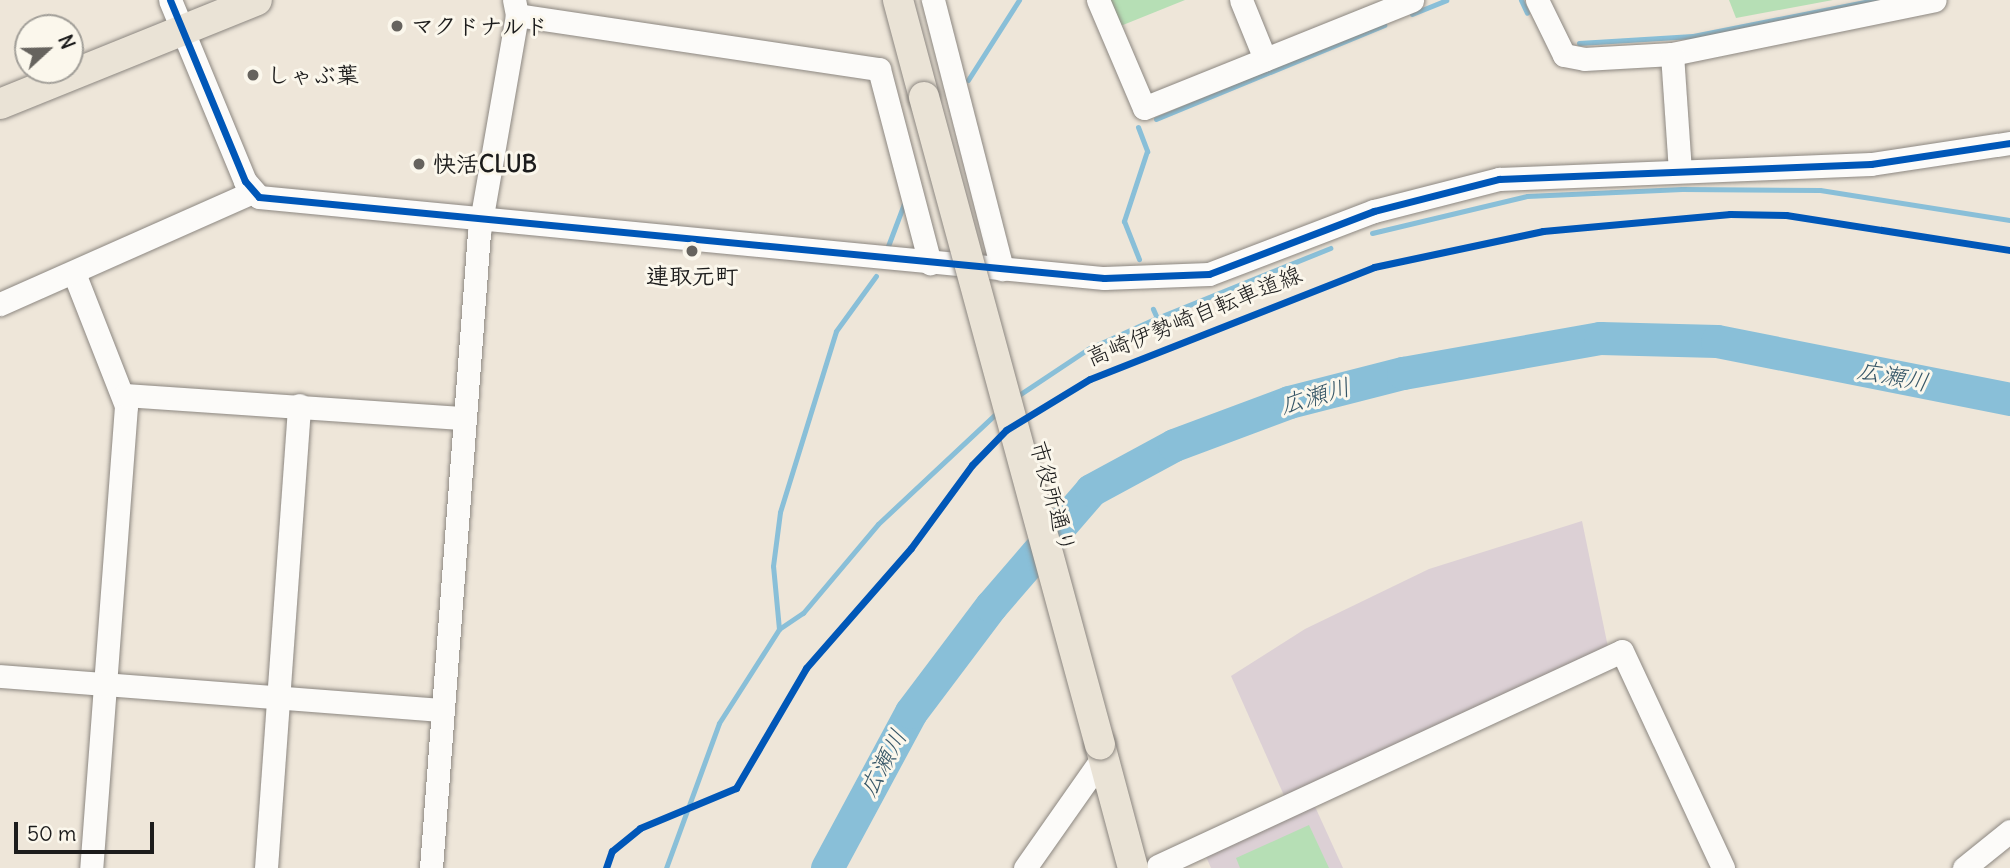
<!DOCTYPE html>
<html>
<head>
<meta charset="utf-8">
<style>
	body { margin:0 }
	#map { position:relative; width:2010px; height:868px; overflow:hidden; background:#eee6d9; font-family:Delius,"Klee One",sans-serif }
	div>[style] { position:absolute }
	.industrial>* { inset:0; background:#dcd0d5 }
	.green>* { inset:0; background:#b6dfb5 }
	.stream>* { height:5px; margin:-2.5px; padding:0 2.5px; transform-origin:2.5px; border-radius:2.5px; background:#89bfd8 }
	.river>* { height:33px; margin:-16.5px; padding:0 16.5px; transform-origin:16.5px; border-radius:16.5px; background:#89bfd8 }
	.roads { filter:drop-shadow(0 0 2px #8c8781) drop-shadow(0 0 2px #8c8781) }
	.minor>* { height:23px; margin:-11.5px; padding:0 11.5px; transform-origin:11.5px; border-radius:11.5px; background:#fcfbf9 }
	.major>* { height:30px; margin:-15px; padding:0 15px; transform-origin:15px; border-radius:15px; background:#eae3d6 }
	.bridges { filter:drop-shadow(0 0 2px #8c8781) drop-shadow(0 0 2px #8c8781) }
	.major-bridge>* { height:30px; margin:-15px; padding:0 15px; transform-origin:15px; border-radius:15px; background:#eae3d6 }
	.cycleway>* { height:7px; margin:-3.5px; padding:0 3.5px; transform-origin:3.5px; border-radius:3.5px; background:#0057b8 }
	.dots>* { width:19px; height:19px; translate:-50% -50%; box-sizing:border-box; border:4px solid #fbf7ec; border-radius:50% }
	span { translate:-50% -50%; white-space:nowrap; text-align:center; line-height:1.15; -webkit-text-stroke:6px #fbf7ec; paint-order:stroke }
	.poi-label { font-size:23px; color:#1c1c1c; font-weight:700 }
	.left { translate:0 -50%; text-align:left }
	.street-label { font-size:23px; color:#1c1c1c }
	.water-label { font-size:24px; color:#365667; font-style:italic }
	.north { position:absolute; left:14px; top:14px; width:70px; height:70px; box-sizing:border-box; background:#fbf7ec; border:2px solid #a29f99; border-radius:50%; rotate:68deg; font-size:19px; font-weight:700; line-height:28px; text-align:center; color:#1c1c1c }
	.north::after { content:''; display:block; margin:auto; width:24px; height:32px; background:#66635e; clip-path:polygon(50% 0,100% 100%,50% 72%,0 100%) }
	.scale { position:absolute; left:14px; top:822px; width:140px; height:32px; box-sizing:border-box; border:4px solid #1c1c1c; border-top:0; padding-left:9px; font-size:21px; line-height:24px; white-space:nowrap; color:#1c1c1c; -webkit-text-stroke:5px #fbf7ec; paint-order:stroke }
</style>
</head>
<body>
<div id="map">
	<div class="industrial">
		<i style="clip-path:polygon(1582px 521px,1609px 652px,1286px 800px,1231px 676px,1305px 629px,1429px 569px)"></i>
		<i style="clip-path:polygon(1312px 800px,1343px 868px,1211px 868px,1204px 852px)"></i>
	</div>
	<div class="green">
		<i style="clip-path:polygon(1107px 0,1185px 0,1118px 27px)"></i>
		<i style="clip-path:polygon(1729px 0,1833px 0,1736px 18px)"></i>
		<i style="clip-path:polygon(1309px 825px,1329px 868px,1240px 868px,1236px 858px)"></i>
	</div>
	<div class="stream">
		<i style="left:1521px;top:0;width:14px;rotate:65deg"></i>
		<i style="left:1412px;top:14px;width:37px;rotate:-22deg"></i>
		<i style="left:1579px;top:43px;width:114px;rotate:-3.5deg"></i>
		<i style="left:1693px;top:36px;width:186px;rotate:-11.2deg"></i>
		<i style="left:968px;top:80px;width:95px;rotate:-57.5deg"></i>
		<i style="left:1156px;top:119px;width:247px;rotate:-22.4deg"></i>
		<i style="left:1138px;top:127px;width:26px;rotate:69deg"></i>
		<i style="left:1147px;top:151px;width:74px;rotate:108.2deg"></i>
		<i style="left:1124px;top:221px;width:41px;rotate:68.5deg"></i>
		<i style="left:1372px;top:233px;width:159px;rotate:-13.4deg"></i>
		<i style="left:1527px;top:196px;width:155px;rotate:-2.6deg"></i>
		<i style="left:1682px;top:189px;width:138px;rotate:0.4deg"></i>
		<i style="left:1820px;top:190px;width:192px;rotate:9deg"></i>
		<i style="left:888px;top:246px;width:48px;rotate:-69.3deg"></i>
		<i style="left:1157px;top:318px;width:187px;rotate:-22deg"></i>
		<i style="left:1016px;top:397px;width:87px;rotate:-33.7deg"></i>
		<i style="left:1088px;top:349px;width:76px;rotate:-24.2deg"></i>
		<i style="left:1157px;top:318px;width:10px;rotate:-114deg"></i>
		<i style="left:779px;top:629px;width:29px;rotate:-34deg"></i>
		<i style="left:803px;top:613px;width:116px;rotate:-49.9deg"></i>
		<i style="left:878px;top:524px;width:167px;rotate:-43.1deg"></i>
		<i style="left:666px;top:868px;width:154px;rotate:-69.9deg"></i>
		<i style="left:719px;top:723px;width:112px;rotate:-57.4deg"></i>
		<i style="left:779px;top:629px;width:63px;rotate:-95.4deg"></i>
		<i style="left:773px;top:566px;width:54px;rotate:-82.6deg"></i>
		<i style="left:780px;top:512px;width:189px;rotate:-72.8deg"></i>
		<i style="left:836px;top:331px;width:68px;rotate:-54deg"></i>
	</div>
	<div class="river">
		<i style="left:827px;top:868px;width:177px;rotate:-61.7deg"></i>
		<i style="left:911px;top:712px;width:133px;rotate:-53deg"></i>
		<i style="left:991px;top:606px;width:153px;rotate:-49.2deg"></i>
		<i style="left:1091px;top:490px;width:94px;rotate:-28.5deg"></i>
		<i style="left:1174px;top:445px;width:123px;rotate:-20.5deg"></i>
		<i style="left:1289px;top:402px;width:118px;rotate:-14.3deg"></i>
		<i style="left:1403px;top:373px;width:200px;rotate:-10.1deg"></i>
		<i style="left:1600px;top:338px;width:117px;rotate:1.5deg"></i>
		<i style="left:1717px;top:341px;width:299px;rotate:11.2deg"></i>
	</div>
	<div class="roads">
		<div class="minor">
			<i style="left:170px;top:0;width:196px;rotate:67.5deg"></i>
			<i style="left:245px;top:181px;width:21px;rotate:49deg"></i>
			<i style="left:259px;top:197px;width:849px;rotate:5.48deg"></i>
			<i style="left:1104px;top:278px;width:105px;rotate:-2.2deg"></i>
			<i style="left:1209px;top:274px;width:177px;rotate:-20.9deg"></i>
			<i style="left:1374px;top:211px;width:129px;rotate:-14.4deg"></i>
			<i style="left:1499px;top:179px;width:372px;rotate:-2.3deg"></i>
			<i style="left:1871px;top:164px;width:141px;rotate:-8.6deg"></i>
			<i style="left:933px;top:0;width:278px;rotate:75.6deg"></i>
			<i style="left:1098px;top:0;width:117px;rotate:66.9deg"></i>
			<i style="left:1144px;top:108px;width:289px;rotate:-21.9deg"></i>
			<i style="left:1241px;top:0;width:64px;rotate:67.9deg"></i>
			<i style="left:1537px;top:0;width:61px;rotate:63.9deg"></i>
			<i style="left:1564px;top:55px;width:20px;rotate:11deg"></i>
			<i style="left:1584px;top:59px;width:88px;rotate:-3.3deg"></i>
			<i style="left:1672px;top:54px;width:268px;rotate:-11.6deg"></i>
			<i style="left:517px;top:15px;width:366px;rotate:8.5deg"></i>
			<i style="left:879px;top:69px;width:201px;rotate:75.3deg"></i>
			<i style="left:1672px;top:54px;width:117px;rotate:86.1deg"></i>
			<i style="left:74px;top:273px;width:143px;rotate:68.6deg"></i>
			<i style="left:126px;top:406px;width:463px;rotate:94.3deg"></i>
			<i style="left:0;top:304px;width:274px;rotate:-23.9deg"></i>
			<i style="left:125px;top:395px;width:340px;rotate:3.9deg"></i>
			<i style="left:0;top:676px;width:444px;rotate:4.4deg"></i>
			<i style="left:1158px;top:866px;width:511px;rotate:-24.86deg"></i>
			<i style="left:1622px;top:651px;width:239px;rotate:65deg"></i>
			<i style="left:266px;top:868px;width:464px;rotate:-85.9deg"></i>
			<i style="left:431px;top:868px;width:637px;rotate:-85.68deg"></i>
			<i style="left:479px;top:233px;width:221px;rotate:-80.1deg"></i>
			<i style="left:517px;top:15px;width:15px;rotate:-101deg"></i>
			<i style="left:1025px;top:868px;width:136px;rotate:-54.9deg"></i>
			<i style="left:1964px;top:868px;width:59px;rotate:-38.8deg"></i>
		</div>
		<div class="major">
			<i style="left:898px;top:0;width:100px;rotate:75deg"></i>
			<i style="left:0;top:104px;width:277px;rotate:-22deg"></i>
			<i style="left:1100px;top:745px;width:127px;rotate:75deg"></i>
		</div>
	</div>
	<div class="bridges">
		<div class="major-bridge">
			<i style="left:924px;top:97px;width:671px;rotate:74.8deg"></i>
		</div>
	</div>
	<div class="cycleway">
		<i style="left:170px;top:0;width:196px;rotate:67.5deg"></i>
		<i style="left:245px;top:181px;width:21px;rotate:49deg"></i>
		<i style="left:259px;top:197px;width:849px;rotate:5.48deg"></i>
		<i style="left:1104px;top:278px;width:105px;rotate:-2.2deg"></i>
		<i style="left:1209px;top:274px;width:177px;rotate:-20.9deg"></i>
		<i style="left:1374px;top:211px;width:129px;rotate:-14.4deg"></i>
		<i style="left:1499px;top:179px;width:372px;rotate:-2.3deg"></i>
		<i style="left:1871px;top:164px;width:141px;rotate:-8.6deg"></i>
		<i style="left:606px;top:868px;width:18px;rotate:-71deg"></i>
		<i style="left:612px;top:851px;width:36px;rotate:-39deg"></i>
		<i style="left:640px;top:828px;width:104px;rotate:-22.6deg"></i>
		<i style="left:736px;top:788px;width:139px;rotate:-59.7deg"></i>
		<i style="left:806px;top:668px;width:159px;rotate:-48.8deg"></i>
		<i style="left:911px;top:548px;width:103px;rotate:-53.7deg"></i>
		<i style="left:972px;top:465px;width:49px;rotate:-45.8deg"></i>
		<i style="left:1006px;top:430px;width:98px;rotate:-31.3deg"></i>
		<i style="left:1090px;top:379px;width:305px;rotate:-21.5deg"></i>
		<i style="left:1374px;top:267px;width:173px;rotate:-12deg"></i>
		<i style="left:1543px;top:231px;width:188px;rotate:-5.2deg"></i>
		<i style="left:1730px;top:214px;width:56px;rotate:1deg"></i>
		<i style="left:1786px;top:215px;width:227px;rotate:8.9deg"></i>
	</div>
	<div class="dots">
		<i style="left:397px;top:26px;background:#66635e"></i>
		<i style="left:253px;top:75px;background:#66635e"></i>
		<i style="left:419px;top:164px;background:#66635e"></i>
		<i style="left:692px;top:251px;background:#66635e"></i>
	</div>
	<div class="poi-label">
		<span class="left" style="left:411px;top:26px">マクドナルド</span>
		<span class="left" style="left:267px;top:75px">しゃぶ葉</span>
		<span class="left" style="left:433px;top:164px">快活CLUB</span>
		<span style="left:692px;top:276px">連取元町</span>
	</div>
	<div class="street-label">
		<span style="left:1194px;top:316px;rotate:-22deg">高崎伊勢崎自転車道線</span>
		<span style="left:1053px;top:497px;rotate:75deg">市役所通り</span>
	</div>
	<div class="water-label">
		<span style="left:1893px;top:376px;rotate:11deg">広瀬川</span>
		<span style="left:1315px;top:396px;rotate:-16deg">広瀬川</span>
		<span style="left:883px;top:763px;rotate:-62deg">広瀬川</span>
	</div>
	<div class="north">N</div>
	<div class="scale">50 m</div>
</div>
</body>
</html>
